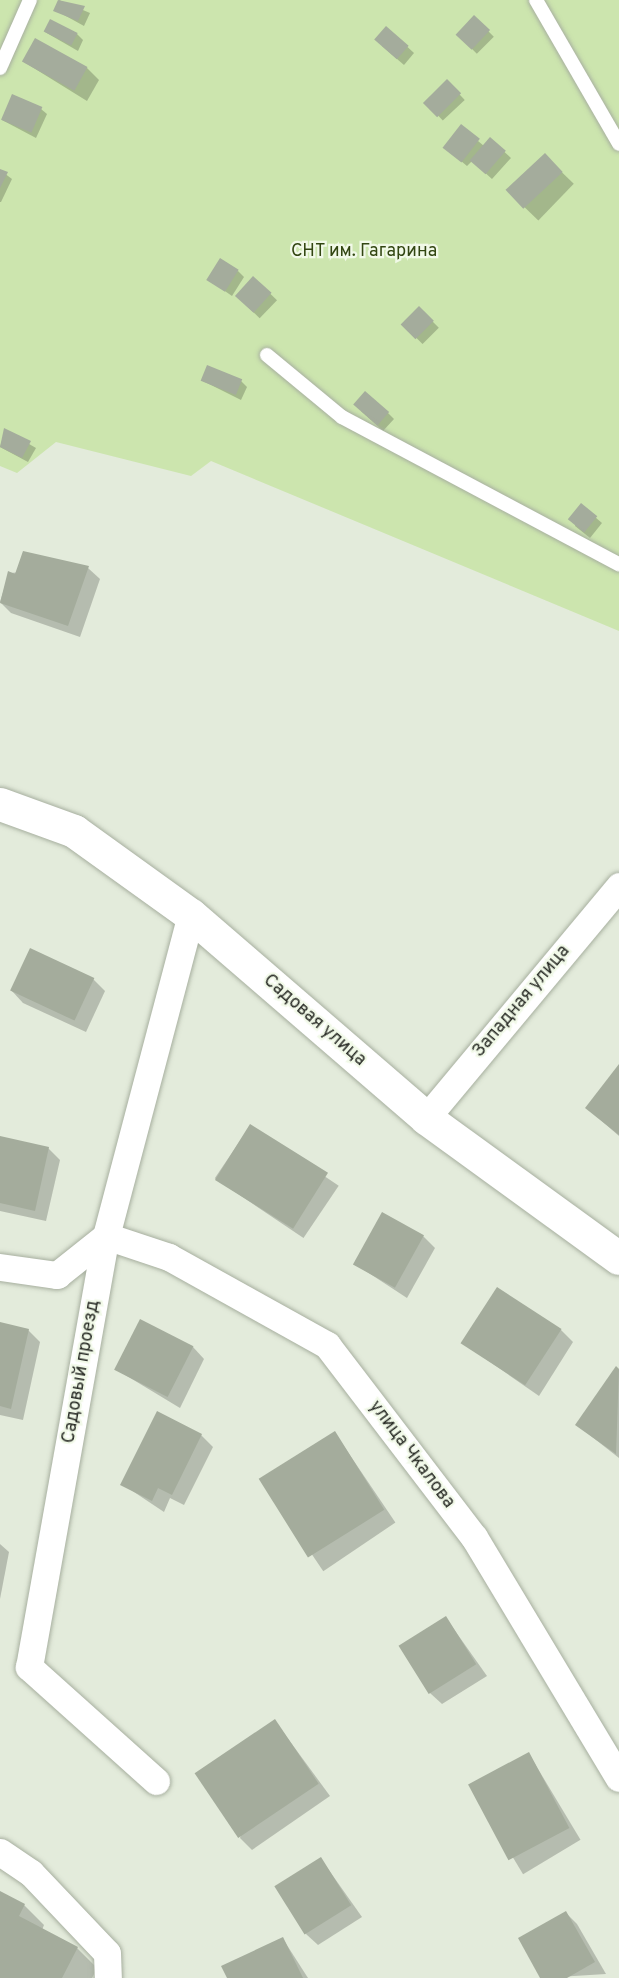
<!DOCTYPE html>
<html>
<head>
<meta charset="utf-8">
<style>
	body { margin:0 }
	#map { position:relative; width:619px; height:1978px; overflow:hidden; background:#e3ebdb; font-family:Overpass,sans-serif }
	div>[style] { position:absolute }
	.green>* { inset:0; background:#cce5ae }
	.shadow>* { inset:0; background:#0003; transform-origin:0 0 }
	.building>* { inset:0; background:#a4ac9c; transform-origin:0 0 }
	.roads { filter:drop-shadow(0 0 2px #a7af9f) drop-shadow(0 0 2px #a7af9f) }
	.lane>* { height:14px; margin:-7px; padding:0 7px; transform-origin:7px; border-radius:7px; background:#fff }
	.street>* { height:27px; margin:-13.5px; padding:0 13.5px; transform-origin:13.5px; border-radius:13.5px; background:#fff }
	.secondary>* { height:33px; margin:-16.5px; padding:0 16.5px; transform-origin:16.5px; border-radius:16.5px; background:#fff }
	span { translate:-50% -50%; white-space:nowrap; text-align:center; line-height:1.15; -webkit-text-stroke:4.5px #f1f9e8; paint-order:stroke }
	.park-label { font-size:18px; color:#324612 }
	.street-label { font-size:18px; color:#282b25 }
</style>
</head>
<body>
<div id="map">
	<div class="green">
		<i style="clip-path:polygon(0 0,619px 0,619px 631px,211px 461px,191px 476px,56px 442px,17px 473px,0 466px)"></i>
	</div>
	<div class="shadow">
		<i style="clip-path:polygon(59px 0,90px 13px,84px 26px,55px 10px)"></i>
		<i style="left:474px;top:17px;width:28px;height:24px;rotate:45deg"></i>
		<i style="clip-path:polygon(387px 28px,414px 53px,404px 65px,382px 46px)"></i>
		<i style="clip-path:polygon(45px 32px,77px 34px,83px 40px,78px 51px)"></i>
		<i style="clip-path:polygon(24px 62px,87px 68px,99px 80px,87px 101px)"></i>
		<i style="left:447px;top:81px;width:26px;height:30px;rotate:47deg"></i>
		<i style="clip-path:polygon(41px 109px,47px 114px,36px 138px,2px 120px)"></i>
		<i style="clip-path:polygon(490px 139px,511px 158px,492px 179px,472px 161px,467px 166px,449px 151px,478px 141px,484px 146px)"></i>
		<i style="left:545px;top:156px;width:40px;height:51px;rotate:44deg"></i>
		<i style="clip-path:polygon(0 170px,12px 179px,1px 202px,0 202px)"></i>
		<i style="clip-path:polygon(238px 271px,244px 277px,232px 296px,209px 280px)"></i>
		<i style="left:254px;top:278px;width:32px;height:25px;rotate:44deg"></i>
		<i style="left:419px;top:308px;width:28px;height:23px;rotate:45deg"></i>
		<i style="clip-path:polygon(201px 380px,241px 381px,247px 387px,241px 400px)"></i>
		<i style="clip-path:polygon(361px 411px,388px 413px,394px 419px,383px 431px)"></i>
		<i style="clip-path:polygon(5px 430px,36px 448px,28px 462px,0 447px)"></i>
		<i style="clip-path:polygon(581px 505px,602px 523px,590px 538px,575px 526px)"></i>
		<i style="clip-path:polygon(88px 568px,100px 579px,80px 637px,11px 613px,0 602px,9px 573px)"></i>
		<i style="clip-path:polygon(30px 950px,93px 979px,105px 991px,86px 1032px,23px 1003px,12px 991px)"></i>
		<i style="clip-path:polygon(619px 1066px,619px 1136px,587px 1108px)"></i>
		<i style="left:250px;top:1126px;width:107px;height:63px;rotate:34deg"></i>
		<i style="clip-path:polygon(0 1140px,48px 1148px,60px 1160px,46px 1221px,0 1211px)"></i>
		<i style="clip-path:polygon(423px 1236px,435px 1248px,407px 1298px,355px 1264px)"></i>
		<i style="clip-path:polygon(0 1324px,28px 1330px,40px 1342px,23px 1420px,0 1415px)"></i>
		<i style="clip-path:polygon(561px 1330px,573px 1342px,539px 1396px,463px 1343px)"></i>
		<i style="clip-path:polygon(193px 1347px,204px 1359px,180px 1408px,117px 1370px)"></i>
		<i style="clip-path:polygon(616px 1368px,619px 1370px,619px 1458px,577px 1425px)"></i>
		<i style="left:335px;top:1433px;width:108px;height:87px;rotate:56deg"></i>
		<i style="clip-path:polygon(201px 1435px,213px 1447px,184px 1505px,170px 1498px,164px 1512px,122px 1484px)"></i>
		<i style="clip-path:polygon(0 1544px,9px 1552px,0 1599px)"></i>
		<i style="clip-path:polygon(446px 1618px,487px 1676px,442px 1704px,430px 1693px)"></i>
		<i style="clip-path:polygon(275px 1721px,330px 1796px,252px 1850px,240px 1838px)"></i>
		<i style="left:529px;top:1754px;width:100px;height:67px;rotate:59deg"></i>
		<i style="clip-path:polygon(321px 1859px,362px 1917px,318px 1945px,306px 1934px)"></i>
		<i style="clip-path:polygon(0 1894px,24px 1905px,44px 1925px,42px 1930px,77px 1948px,97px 1968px,92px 1978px,0 1978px)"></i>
		<i style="clip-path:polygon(566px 1913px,577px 1924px,606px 1974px,542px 1978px)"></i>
		<i style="clip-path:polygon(283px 1939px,308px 1978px,228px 1978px)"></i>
	</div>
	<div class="building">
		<i style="clip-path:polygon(58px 0,85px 6px,78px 21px,53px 11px)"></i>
		<i style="left:474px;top:15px;width:22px;height:27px;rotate:43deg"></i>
		<i style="left:50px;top:19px;width:31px;height:14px;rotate:27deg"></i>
		<i style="left:386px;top:26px;width:30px;height:18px;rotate:41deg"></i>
		<i style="left:35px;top:38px;width:60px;height:27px;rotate:29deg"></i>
		<i style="left:447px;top:79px;width:20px;height:34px;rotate:45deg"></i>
		<i style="left:12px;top:94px;width:33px;height:28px;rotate:23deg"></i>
		<i style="left:461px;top:124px;width:24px;height:30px;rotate:38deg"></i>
		<i style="left:490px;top:137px;width:21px;height:31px;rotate:41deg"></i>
		<i style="left:545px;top:153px;width:26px;height:54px;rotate:47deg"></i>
		<i style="clip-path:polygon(0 169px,8px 172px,0 188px)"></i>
		<i style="left:220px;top:258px;width:22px;height:26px;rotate:32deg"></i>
		<i style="left:253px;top:276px;width:25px;height:27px;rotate:42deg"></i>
		<i style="left:419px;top:306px;width:21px;height:26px;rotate:45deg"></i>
		<i style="left:207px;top:365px;width:38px;height:17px;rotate:22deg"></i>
		<i style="left:365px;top:391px;width:32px;height:18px;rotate:41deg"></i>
		<i style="clip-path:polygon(4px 428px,31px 441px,22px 458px,0 447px)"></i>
		<i style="left:581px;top:503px;width:21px;height:21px;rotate:39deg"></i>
		<i style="clip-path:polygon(23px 551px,89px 566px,68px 626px,0 603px,8px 571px,15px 574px)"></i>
		<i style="left:30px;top:948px;width:71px;height:47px;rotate:25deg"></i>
		<i style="clip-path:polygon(619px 1064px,619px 1135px,585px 1108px)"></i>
		<i style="left:250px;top:1124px;width:92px;height:66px;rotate:32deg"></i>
		<i style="clip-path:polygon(0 1136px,49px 1147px,35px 1211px,0 1203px)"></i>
		<i style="left:382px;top:1212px;width:48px;height:60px;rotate:29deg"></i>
		<i style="left:497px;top:1287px;width:77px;height:67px;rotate:33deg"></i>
		<i style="left:140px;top:1319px;width:60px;height:57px;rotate:27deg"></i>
		<i style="clip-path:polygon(0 1322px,29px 1329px,11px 1409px,0 1406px)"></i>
		<i style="clip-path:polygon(616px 1366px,619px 1369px,616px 1454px,575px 1425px)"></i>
		<i style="clip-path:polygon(157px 1411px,202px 1434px,172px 1495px,158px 1488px,152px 1501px,120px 1485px)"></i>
		<i style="left:335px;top:1431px;width:93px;height:90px;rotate:58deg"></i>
		<i style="left:446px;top:1616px;width:57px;height:56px;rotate:58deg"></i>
		<i style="left:275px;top:1719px;width:78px;height:97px;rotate:56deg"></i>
		<i style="left:529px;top:1752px;width:86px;height:69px;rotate:62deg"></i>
		<i style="left:321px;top:1857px;width:57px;height:55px;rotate:58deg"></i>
		<i style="clip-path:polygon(0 1891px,25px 1904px,19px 1916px,78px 1947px,62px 1978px,0 1978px)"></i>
		<i style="clip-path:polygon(566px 1911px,595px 1962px,567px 1978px,540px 1978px,518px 1938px)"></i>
		<i style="clip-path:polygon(283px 1937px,303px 1978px,227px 1978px,221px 1966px)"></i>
	</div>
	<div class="roads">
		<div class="lane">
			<i style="left:536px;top:0;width:166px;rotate:60deg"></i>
			<i style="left:0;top:68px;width:74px;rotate:-66.2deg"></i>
			<i style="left:267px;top:355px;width:97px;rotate:39.6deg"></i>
			<i style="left:342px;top:417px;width:314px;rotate:28deg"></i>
		</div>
		<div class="street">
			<i style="left:426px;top:1118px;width:302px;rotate:-50.2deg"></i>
			<i style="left:0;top:1267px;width:58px;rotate:8deg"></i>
			<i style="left:57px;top:1275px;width:63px;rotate:-38.5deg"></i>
			<i style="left:106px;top:1236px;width:66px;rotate:18.4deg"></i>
			<i style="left:169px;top:1257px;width:181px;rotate:29.1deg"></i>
			<i style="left:327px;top:1345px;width:242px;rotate:52.6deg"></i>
			<i style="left:474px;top:1537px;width:281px;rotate:59deg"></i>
			<i style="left:156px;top:1781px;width:171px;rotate:-138.1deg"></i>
			<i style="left:29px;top:1667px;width:438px;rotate:-79.9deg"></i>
			<i style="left:106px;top:1236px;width:332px;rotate:-75.2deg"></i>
			<i style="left:0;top:1852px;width:37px;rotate:34deg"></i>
			<i style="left:31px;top:1873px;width:110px;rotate:46.5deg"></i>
			<i style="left:107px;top:1953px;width:25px;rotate:88deg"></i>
		</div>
		<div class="secondary">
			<i style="left:0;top:804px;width:79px;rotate:20deg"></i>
			<i style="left:74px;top:831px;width:144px;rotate:35.7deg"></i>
			<i style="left:191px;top:915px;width:311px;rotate:40.8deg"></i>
			<i style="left:426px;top:1118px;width:238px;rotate:36deg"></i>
		</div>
	</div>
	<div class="park-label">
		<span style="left:364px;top:252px">СНТ им. Гагарина</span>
	</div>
	<div class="street-label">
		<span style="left:522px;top:1002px;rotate:-50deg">Западная улица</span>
		<span style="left:314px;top:1021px;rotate:41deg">Садовая улица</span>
		<span style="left:82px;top:1372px;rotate:-80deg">Садовый проезд</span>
		<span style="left:411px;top:1455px;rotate:53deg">улица Чкалова</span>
	</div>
</div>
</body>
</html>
